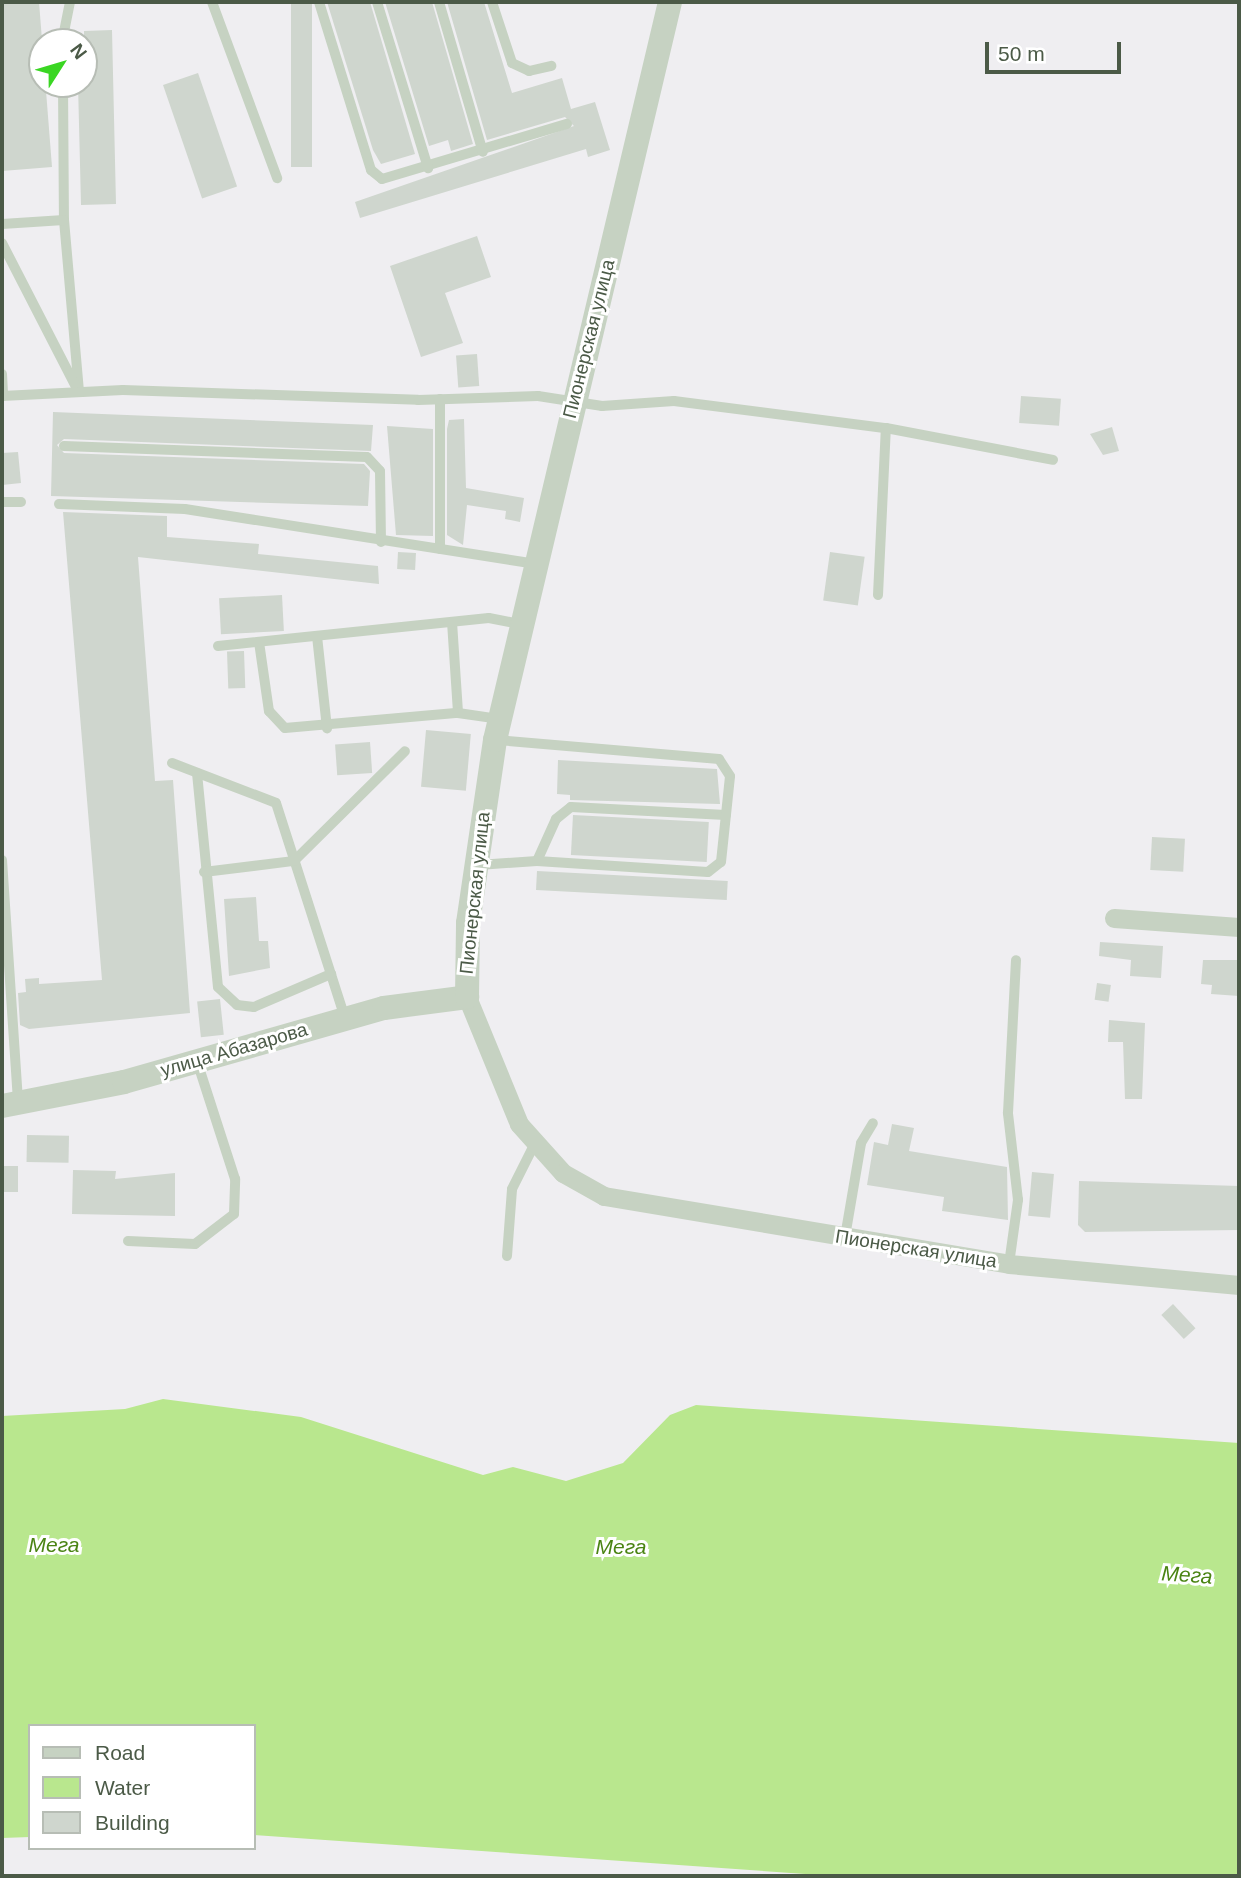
<!DOCTYPE html>
<html>
<head>
<meta charset="utf-8">
<style>
	body { margin:0 }
	#map { position:relative; width:1241px; height:1878px; overflow:hidden; background:#efeef1; font-family:Arial,sans-serif }
	div>[style] { position:absolute }
	.water>* { inset:0; background:#b9e78e }
	.building>* { inset:0; background:#cfd6ce; transform-origin:0 0 }
	.service>* { height:10px; margin:-5px; padding:0 5px; transform-origin:5px; border-radius:5px; background:#c6d2c2 }
	.minor>* { height:19px; margin:-9.5px; padding:0 9.5px; transform-origin:9.5px; border-radius:9.5px; background:#c6d2c2 }
	.tertiary>* { height:24px; margin:-12px; padding:0 12px; transform-origin:12px; border-radius:12px; background:#c6d2c2 }
	span { translate:-50% -50%; white-space:nowrap; text-align:center; line-height:1.15; -webkit-text-stroke:6px #fff; paint-order:stroke }
	.street-label { font-size:19px; color:#4b5a47 }
	.water-label { font-size:21px; color:#4a8413; font-style:italic }
	.frame { position:absolute; inset:0; border:4px solid #4b5a47; pointer-events:none }
	.legend { position:absolute; left:28px; top:1724px; width:228px; height:126px; box-sizing:border-box; background:#fff; border:2px solid #b7bdb5; margin:0; padding:9px 12px; list-style:none; font-size:21px; color:#4b5a47 }
	.legend li { display:flex; align-items:center; gap:14px; height:35px }
	.legend b { width:35px; border:2px solid #b7bdb5 }
	.north { position:absolute; left:28px; top:28px; width:70px; height:70px; box-sizing:border-box; background:#fff; border:2px solid #b7bdb5; border-radius:50%; rotate:53deg; font-size:19px; font-weight:700; line-height:28px; text-align:center; color:#4b5a47 }
	.north::after { content:''; display:block; margin:auto; width:24px; height:32px; background:#3ad623; clip-path:polygon(50% 0,100% 100%,50% 72%,0 100%) }
	.scale { position:absolute; left:985px; top:42px; width:136px; height:32px; box-sizing:border-box; border:4px solid #4b5a47; border-top:0; padding-left:9px; font-size:21px; line-height:24px; white-space:nowrap; color:#4b5a47; -webkit-text-stroke:5px #fff; paint-order:stroke }
</style>
</head>
<body>
<div id="map">
	<div class="water">
		<i style="clip-path:polygon(163px 1399px,301px 1417px,483px 1475px,513px 1467px,566px 1481px,623px 1463px,670px 1415px,696px 1405px,1239px 1443px,1239px 1876px,834px 1876px,254px 1835px,254px 1726px,30px 1726px,30px 1837px,2px 1838px,2px 1416px,125px 1409px)"></i>
	</div>
	<div class="building">
		<i style="clip-path:polygon(2px 2px,39px 2px,52px 167px,2px 171px)"></i>
		<i style="left:291px;top:2px;width:21px;height:165px"></i>
		<i style="clip-path:polygon(327px 2px,370px 2px,415px 154px,381px 164px,373px 150px)"></i>
		<i style="clip-path:polygon(385px 2px,432px 2px,473px 144px,451px 151px,448px 140px,429px 146px)"></i>
		<i style="clip-path:polygon(447px 2px,484px 2px,512px 93px,562px 78px,571px 109px,595px 102px,610px 150px,588px 157px,586px 149px,360px 218px,355px 202px,574px 126px,565px 117px,487px 140px)"></i>
		<i style="clip-path:polygon(112px 30px,116px 204px,81px 205px,78px 84px,84px 84px,84px 31px)"></i>
		<i style="left:198px;top:73px;width:120px;height:37px;rotate:71deg"></i>
		<i style="clip-path:polygon(477px 236px,491px 277px,445px 293px,463px 343px,421px 357px,390px 266px)"></i>
		<i style="left:477px;top:354px;width:32px;height:21px;rotate:86deg"></i>
		<i style="left:1021px;top:396px;width:40px;height:27px;rotate:4deg"></i>
		<i style="clip-path:polygon(53px 412px,373px 425px,371px 451px,64px 439px,57px 445px,64px 453px,364px 464px,370px 471px,368px 506px,51px 496px)"></i>
		<i style="clip-path:polygon(464px 419px,466px 488px,524px 498px,520px 522px,505px 519px,506px 511px,467px 505px,463px 545px,447px 535px,447px 429px,449px 420px)"></i>
		<i style="clip-path:polygon(387px 426px,433px 429px,433px 536px,396px 535px)"></i>
		<i style="clip-path:polygon(1112px 427px,1119px 451px,1103px 455px,1090px 434px)"></i>
		<i style="clip-path:polygon(18px 452px,21px 483px,2px 485px,2px 453px)"></i>
		<i style="clip-path:polygon(63px 512px,167px 516px,167px 537px,259px 544px,258px 554px,378px 566px,379px 584px,138px 557px,155px 781px,173px 780px,190px 1013px,29px 1029px,20px 1025px,18px 993px,26px 992px,25px 979px,39px 978px,39px 984px,102px 980px)"></i>
		<i style="left:398px;top:552px;width:18px;height:17px;rotate:3deg"></i>
		<i style="left:830px;top:552px;width:35px;height:49px;rotate:8deg"></i>
		<i style="left:282px;top:595px;width:36px;height:63px;rotate:87deg"></i>
		<i style="left:244px;top:651px;width:37px;height:17px;rotate:88deg"></i>
		<i style="left:426px;top:730px;width:45px;height:57px;rotate:5deg"></i>
		<i style="left:370px;top:742px;width:31px;height:35px;rotate:86deg"></i>
		<i style="clip-path:polygon(558px 760px,717px 769px,720px 804px,570px 800px,570px 795px,557px 794px)"></i>
		<i style="left:573px;top:815px;width:136px;height:40px;rotate:3deg"></i>
		<i style="left:1152px;top:837px;width:33px;height:33px;rotate:3deg"></i>
		<i style="left:537px;top:871px;width:191px;height:19px;rotate:3deg"></i>
		<i style="clip-path:polygon(256px 897px,259px 941px,268px 941px,270px 968px,229px 976px,224px 899px)"></i>
		<i style="clip-path:polygon(1100px 942px,1163px 946px,1161px 978px,1130px 976px,1131px 960px,1099px 956px)"></i>
		<i style="clip-path:polygon(1203px 960px,1239px 960px,1239px 996px,1211px 994px,1212px 985px,1201px 984px)"></i>
		<i style="left:1097px;top:983px;width:14px;height:17px;rotate:8deg"></i>
		<i style="left:220px;top:999px;width:36px;height:23px;rotate:84deg"></i>
		<i style="clip-path:polygon(1109px 1020px,1145px 1023px,1142px 1099px,1125px 1099px,1123px 1042px,1108px 1042px)"></i>
		<i style="clip-path:polygon(892px 1124px,914px 1128px,909px 1151px,1007px 1167px,1008px 1220px,942px 1211px,944px 1197px,867px 1185px,874px 1142px,888px 1145px)"></i>
		<i style="left:27px;top:1135px;width:42px;height:27px;rotate:1deg"></i>
		<i style="left:2px;top:1166px;width:16px;height:26px"></i>
		<i style="clip-path:polygon(73px 1170px,116px 1171px,115px 1179px,175px 1173px,175px 1216px,72px 1214px)"></i>
		<i style="left:1032px;top:1172px;width:22px;height:44px;rotate:5deg"></i>
		<i style="clip-path:polygon(1079px 1181px,1239px 1186px,1239px 1230px,1085px 1232px,1078px 1225px)"></i>
		<i style="left:1173px;top:1304px;width:33px;height:16px;rotate:47deg"></i>
	</div>
	<div class="service">
		<i style="left:212px;top:2px;width:188px;rotate:69.7deg"></i>
		<i style="left:319px;top:2px;width:176px;rotate:72.8deg"></i>
		<i style="left:371px;top:170px;width:14px;rotate:39deg"></i>
		<i style="left:382px;top:179px;width:193px;rotate:-16.6deg"></i>
		<i style="left:377px;top:2px;width:174px;rotate:72.9deg"></i>
		<i style="left:439px;top:2px;width:156px;rotate:73.7deg"></i>
		<i style="left:492px;top:2px;width:64px;rotate:71.8deg"></i>
		<i style="left:512px;top:63px;width:19px;rotate:25deg"></i>
		<i style="left:529px;top:71px;width:23px;rotate:-13deg"></i>
		<i style="left:62px;top:42px;width:41px;rotate:-78.7deg"></i>
		<i style="left:63px;top:84px;width:136px;rotate:89.6deg"></i>
		<i style="left:64px;top:220px;width:172px;rotate:85deg"></i>
		<i style="left:2px;top:224px;width:62px;rotate:-3.7deg"></i>
		<i style="left:2px;top:243px;width:160px;rotate:62.8deg"></i>
		<i style="left:2px;top:374px;width:22px;rotate:87deg"></i>
		<i style="left:2px;top:396px;width:121px;rotate:-2.8deg"></i>
		<i style="left:123px;top:390px;width:295px;rotate:1.9deg"></i>
		<i style="left:418px;top:400px;width:120px;rotate:-1.9deg"></i>
		<i style="left:538px;top:396px;width:65px;rotate:8.9deg"></i>
		<i style="left:602px;top:406px;width:72px;rotate:-4deg"></i>
		<i style="left:674px;top:401px;width:214px;rotate:7.3deg"></i>
		<i style="left:886px;top:428px;width:170px;rotate:10.8deg"></i>
		<i style="left:440px;top:399px;width:150px;rotate:90deg"></i>
		<i style="left:64px;top:446px;width:303px;rotate:2.1deg"></i>
		<i style="left:367px;top:457px;width:19px;rotate:47deg"></i>
		<i style="left:380px;top:471px;width:71px;rotate:89.2deg"></i>
		<i style="left:2px;top:502px;width:19px"></i>
		<i style="left:59px;top:504px;width:126px;rotate:2.3deg"></i>
		<i style="left:185px;top:509px;width:354px;rotate:8.9deg"></i>
		<i style="left:878px;top:595px;width:167px;rotate:-87.3deg"></i>
		<i style="left:452px;top:622px;width:91px;rotate:86.2deg"></i>
		<i style="left:317px;top:636px;width:93px;rotate:83.8deg"></i>
		<i style="left:259px;top:642px;width:70px;rotate:81.8deg"></i>
		<i style="left:269px;top:711px;width:23px;rotate:47deg"></i>
		<i style="left:285px;top:728px;width:174px;rotate:-5deg"></i>
		<i style="left:458px;top:713px;width:41px;rotate:8.3deg"></i>
		<i style="left:218px;top:646px;width:272px;rotate:-5.9deg"></i>
		<i style="left:489px;top:618px;width:33px;rotate:11deg"></i>
		<i style="left:172px;top:763px;width:111px;rotate:21deg"></i>
		<i style="left:276px;top:803px;width:226px;rotate:72.2deg"></i>
		<i style="left:197px;top:773px;width:215px;rotate:84.4deg"></i>
		<i style="left:218px;top:987px;width:26px;rotate:43deg"></i>
		<i style="left:237px;top:1005px;width:17px;rotate:7deg"></i>
		<i style="left:254px;top:1007px;width:84px;rotate:-23.2deg"></i>
		<i style="left:2px;top:860px;width:242px;rotate:86.2deg"></i>
		<i style="left:537px;top:861px;width:46px;rotate:-65.7deg"></i>
		<i style="left:556px;top:819px;width:19px;rotate:-39deg"></i>
		<i style="left:571px;top:807px;width:155px;rotate:3deg"></i>
		<i style="left:478px;top:865px;width:59px;rotate:-3.9deg"></i>
		<i style="left:537px;top:861px;width:171px;rotate:3.7deg"></i>
		<i style="left:708px;top:872px;width:16px;rotate:-38deg"></i>
		<i style="left:721px;top:862px;width:86px;rotate:-84deg"></i>
		<i style="left:730px;top:776px;width:20px;rotate:-123deg"></i>
		<i style="left:719px;top:759px;width:224px;rotate:-175.1deg"></i>
		<i style="left:204px;top:872px;width:91px;rotate:-7deg"></i>
		<i style="left:294px;top:861px;width:156px;rotate:-44.7deg"></i>
		<i style="left:845px;top:1237px;width:95px;rotate:-80.3deg"></i>
		<i style="left:861px;top:1143px;width:23px;rotate:-59deg"></i>
		<i style="left:128px;top:1241px;width:67px;rotate:2.6deg"></i>
		<i style="left:195px;top:1244px;width:49px;rotate:-37.6deg"></i>
		<i style="left:234px;top:1214px;width:35px;rotate:-88deg"></i>
		<i style="left:235px;top:1179px;width:124px;rotate:-107.9deg"></i>
		<i style="left:507px;top:1256px;width:67px;rotate:-85.7deg"></i>
		<i style="left:512px;top:1189px;width:49px;rotate:-63.4deg"></i>
		<i style="left:1009px;top:1264px;width:65px;rotate:-82deg"></i>
		<i style="left:1018px;top:1200px;width:88px;rotate:-96.6deg"></i>
		<i style="left:1008px;top:1113px;width:153px;rotate:-87deg"></i>
	</div>
	<div class="minor">
		<i style="left:1114px;top:918px;width:125px;rotate:4.1deg"></i>
		<i style="left:467px;top:997px;width:137px;rotate:67.7deg"></i>
		<i style="left:519px;top:1124px;width:66px;rotate:48.1deg"></i>
		<i style="left:563px;top:1173px;width:47px;rotate:29.3deg"></i>
		<i style="left:604px;top:1196px;width:411px;rotate:9.5deg"></i>
		<i style="left:1009px;top:1264px;width:231px;rotate:5.2deg"></i>
	</div>
	<div class="tertiary">
		<i style="left:2px;top:1106px;width:124px;rotate:-11.1deg"></i>
		<i style="left:124px;top:1082px;width:270px;rotate:-15.9deg"></i>
		<i style="left:384px;top:1008px;width:84px;rotate:-7.5deg"></i>
		<i style="left:467px;top:997px;width:74px;rotate:-89.2deg"></i>
		<i style="left:468px;top:923px;width:185px;rotate:-81.6deg"></i>
		<i style="left:495px;top:740px;width:758px;rotate:-76.66deg"></i>
	</div>
	<div class="street-label">
		<span style="left:589px;top:339px;rotate:-76deg">Пионерская улица</span>
		<span style="left:475px;top:893px;rotate:-84deg">Пионерская улица</span>
		<span style="left:234px;top:1050px;rotate:-16deg">улица Абазарова</span>
		<span style="left:916px;top:1249px;rotate:9deg">Пионерская улица</span>
	</div>
	<div class="water-label">
		<span style="left:54px;top:1545px">Мега</span>
		<span style="left:621px;top:1547px">Мега</span>
		<span style="left:1187px;top:1575px;rotate:4deg">Мега</span>
	</div>
	<div class="frame"></div>
	<ul class="legend">
	<li><b style="height:9px;background:#c6d2c2"></b>Road</li>
	<li><b style="height:19px;background:#b9e78e"></b>Water</li>
	<li><b style="height:19px;background:#cfd6ce"></b>Building</li>
	</ul>
	<div class="north">N</div>
	<div class="scale">50 m</div>
</div>
</body>
</html>
